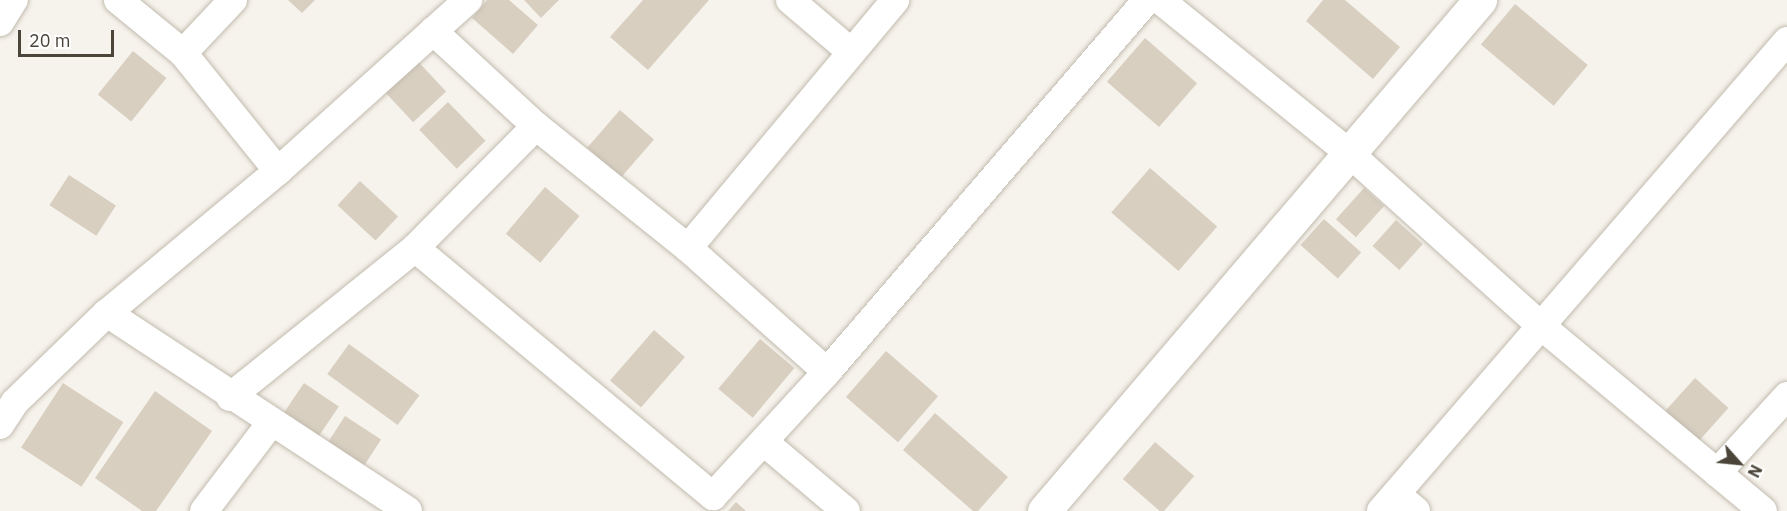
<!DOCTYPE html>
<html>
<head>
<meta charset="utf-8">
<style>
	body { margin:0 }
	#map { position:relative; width:1787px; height:511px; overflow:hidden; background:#f6f3ec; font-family:"IBM Plex Sans",sans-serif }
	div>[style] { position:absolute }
	.building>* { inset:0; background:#d8cfc1; transform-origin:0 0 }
	.roads { filter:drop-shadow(0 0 2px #c2bbae) drop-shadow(0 0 2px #c2bbae) }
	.minor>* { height:28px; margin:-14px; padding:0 14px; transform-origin:14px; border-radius:14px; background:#fff }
	.tertiary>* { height:33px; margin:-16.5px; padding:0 16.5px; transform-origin:16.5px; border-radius:16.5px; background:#fff }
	span { translate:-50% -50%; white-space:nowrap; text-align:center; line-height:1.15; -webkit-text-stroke:4.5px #fff; paint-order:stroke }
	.north { position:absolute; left:1709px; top:433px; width:60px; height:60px; -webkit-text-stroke:4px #fff; paint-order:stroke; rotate:117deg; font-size:16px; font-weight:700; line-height:24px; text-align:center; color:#4b4439 }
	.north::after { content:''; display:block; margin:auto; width:21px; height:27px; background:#4b4439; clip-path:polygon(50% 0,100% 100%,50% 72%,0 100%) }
	.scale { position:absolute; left:18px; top:30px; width:96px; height:27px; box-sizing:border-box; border:3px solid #4b4439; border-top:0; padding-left:8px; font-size:18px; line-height:21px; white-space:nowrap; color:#4b4439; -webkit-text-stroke:4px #fff; paint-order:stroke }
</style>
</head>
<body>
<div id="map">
	<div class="building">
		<i style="clip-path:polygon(288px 0,315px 0,302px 13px)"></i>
		<i style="clip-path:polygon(487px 0,509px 0,538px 25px,513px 54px,472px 18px)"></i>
		<i style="clip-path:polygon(524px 0,559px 0,541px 18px)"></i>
		<i style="clip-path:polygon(643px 0,709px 0,648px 70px,610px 37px)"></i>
		<i style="clip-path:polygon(1323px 0,1345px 0,1400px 47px,1373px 79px,1306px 21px)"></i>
		<i style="left:1515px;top:4px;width:95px;height:53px;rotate:40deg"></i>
		<i style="left:1145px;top:38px;width:69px;height:58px;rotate:41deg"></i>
		<i style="left:133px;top:51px;width:43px;height:56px;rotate:39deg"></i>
		<i style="left:412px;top:55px;width:50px;height:45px;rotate:47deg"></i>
		<i style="left:448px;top:102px;width:54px;height:40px;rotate:46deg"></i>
		<i style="left:620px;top:110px;width:45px;height:50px;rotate:41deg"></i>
		<i style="left:1150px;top:168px;width:89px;height:59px;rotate:41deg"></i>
		<i style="left:69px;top:175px;width:56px;height:36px;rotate:33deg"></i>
		<i style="left:360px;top:181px;width:52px;height:33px;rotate:43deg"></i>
		<i style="left:545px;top:187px;width:45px;height:61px;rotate:40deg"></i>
		<i style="left:1364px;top:188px;width:27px;height:42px;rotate:42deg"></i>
		<i style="left:1324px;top:219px;width:50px;height:35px;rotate:42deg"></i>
		<i style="left:1396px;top:220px;width:36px;height:35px;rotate:42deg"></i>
		<i style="left:654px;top:330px;width:41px;height:67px;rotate:41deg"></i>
		<i style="left:760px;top:339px;width:45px;height:65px;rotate:40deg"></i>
		<i style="left:349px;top:344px;width:87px;height:37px;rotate:36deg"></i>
		<i style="left:886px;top:351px;width:69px;height:61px;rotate:41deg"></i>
		<i style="left:1695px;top:378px;width:45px;height:55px;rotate:42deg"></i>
		<i style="left:63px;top:383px;width:72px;height:77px;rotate:33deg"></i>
		<i style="left:304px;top:383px;width:42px;height:39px;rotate:34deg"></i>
		<i style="clip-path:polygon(155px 391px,212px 431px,156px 511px,142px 511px,95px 478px)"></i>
		<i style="clip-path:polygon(935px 413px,1008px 477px,978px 511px,973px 511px,903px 450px)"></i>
		<i style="left:345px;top:416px;width:43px;height:31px;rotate:33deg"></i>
		<i style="left:1155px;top:442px;width:52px;height:49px;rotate:41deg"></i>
		<i style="clip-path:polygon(736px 502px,746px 511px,728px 511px)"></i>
	</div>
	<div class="roads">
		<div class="minor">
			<i style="left:118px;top:0;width:84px;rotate:39.2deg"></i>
			<i style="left:183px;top:53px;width:151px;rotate:51.2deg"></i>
			<i style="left:790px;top:0;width:80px;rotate:40.4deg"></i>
			<i style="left:1160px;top:0;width:243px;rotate:39deg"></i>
			<i style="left:1349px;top:153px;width:257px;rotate:42deg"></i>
			<i style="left:1540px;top:325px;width:290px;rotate:39.8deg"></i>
			<i style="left:0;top:22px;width:26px;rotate:-58deg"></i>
			<i style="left:433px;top:31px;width:140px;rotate:42.7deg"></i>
			<i style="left:536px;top:126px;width:195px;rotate:38.8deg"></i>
			<i style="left:688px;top:248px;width:186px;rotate:41.7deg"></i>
			<i style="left:183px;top:53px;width:73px;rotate:-46.7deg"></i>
			<i style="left:415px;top:248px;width:172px;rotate:-45.2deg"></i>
			<i style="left:688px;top:248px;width:323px;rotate:-50.1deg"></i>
			<i style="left:107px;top:313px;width:360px;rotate:33.3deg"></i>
			<i style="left:230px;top:397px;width:238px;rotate:-38.8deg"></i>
			<i style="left:415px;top:248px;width:388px;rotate:39.8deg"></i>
			<i style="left:713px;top:496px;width:168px;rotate:-47.4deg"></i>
			<i style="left:827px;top:372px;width:491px;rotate:-49.3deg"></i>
			<i style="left:0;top:425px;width:27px;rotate:-57deg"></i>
			<i style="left:15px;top:402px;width:128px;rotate:-44.1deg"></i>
			<i style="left:107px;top:313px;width:222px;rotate:-39.7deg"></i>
			<i style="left:278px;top:171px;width:256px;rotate:-42deg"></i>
			<i style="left:764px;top:442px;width:107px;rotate:40.1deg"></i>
			<i style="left:1717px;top:473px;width:104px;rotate:-47.7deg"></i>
			<i style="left:1396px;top:494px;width:26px;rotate:40deg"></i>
			<i style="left:204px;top:511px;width:109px;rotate:-52.8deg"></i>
			<i style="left:1381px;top:511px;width:621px;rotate:-49.18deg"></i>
		</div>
		<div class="tertiary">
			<i style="left:1044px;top:511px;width:672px;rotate:-49.53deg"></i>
		</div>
	</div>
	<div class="north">N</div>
	<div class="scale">20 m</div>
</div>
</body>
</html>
